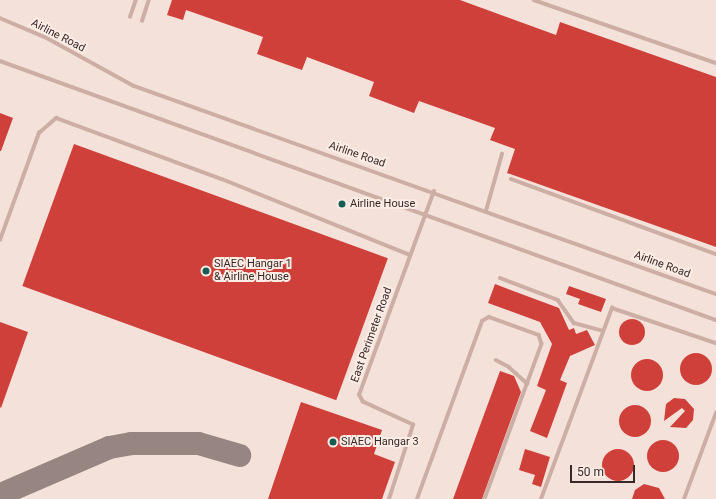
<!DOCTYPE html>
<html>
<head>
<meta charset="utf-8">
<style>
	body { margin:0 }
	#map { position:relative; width:716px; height:499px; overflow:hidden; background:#f4e2da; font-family:Roboto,sans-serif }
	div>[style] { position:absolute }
	.taxiway>* { height:23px; margin:-11.5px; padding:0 11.5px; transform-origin:11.5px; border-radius:11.5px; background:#968580 }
	.building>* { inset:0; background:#d0403b; transform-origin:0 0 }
	.round { border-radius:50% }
	.service>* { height:3.5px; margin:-1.75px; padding:0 1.75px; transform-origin:1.75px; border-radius:1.75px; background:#cdaea5 }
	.dots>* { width:11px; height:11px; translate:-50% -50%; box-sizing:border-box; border:2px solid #fbede6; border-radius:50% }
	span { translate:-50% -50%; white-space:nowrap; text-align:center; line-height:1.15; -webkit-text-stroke:4px #fbede6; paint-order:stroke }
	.street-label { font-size:11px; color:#382827 }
	.poi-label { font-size:11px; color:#382827 }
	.left { translate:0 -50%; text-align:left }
	.scale { position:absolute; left:570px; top:465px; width:65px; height:18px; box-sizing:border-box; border:2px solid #382827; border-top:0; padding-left:5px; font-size:12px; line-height:14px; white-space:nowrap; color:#382827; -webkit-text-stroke:3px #fbede6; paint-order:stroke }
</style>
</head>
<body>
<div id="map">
	<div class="taxiway">
		<i style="left:0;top:494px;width:119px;rotate:-23.3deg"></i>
		<i style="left:109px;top:447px;width:22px;rotate:-10deg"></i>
		<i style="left:131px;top:443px;width:67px"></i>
		<i style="left:198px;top:443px;width:43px;rotate:16.3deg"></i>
	</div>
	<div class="building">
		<i style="clip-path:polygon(172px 0,460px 0,556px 35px,560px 22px,716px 77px,716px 247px,507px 173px,515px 149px,490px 140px,495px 128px,419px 101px,414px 113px,369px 96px,374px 82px,307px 57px,302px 70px,257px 54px,263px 37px,186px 10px,183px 20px,167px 15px)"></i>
		<i style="clip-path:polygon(0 113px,13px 118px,1px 151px,0 151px)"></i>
		<i style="left:74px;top:144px;width:334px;height:151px;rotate:20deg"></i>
		<i style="clip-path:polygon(495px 284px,559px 308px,569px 330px,574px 328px,576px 334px,587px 330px,595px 345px,570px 356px,560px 380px,567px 383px,547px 438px,530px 431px,546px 390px,537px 386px,552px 344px,540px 322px,488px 303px)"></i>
		<i style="clip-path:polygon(569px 286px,606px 299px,601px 312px,578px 304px,580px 299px,566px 294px)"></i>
		<i class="round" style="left:619px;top:319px;width:26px;height:26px"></i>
		<i style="clip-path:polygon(0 322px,28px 332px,1px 408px,0 407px)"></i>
		<i class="round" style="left:680px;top:353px;width:32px;height:32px"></i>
		<i class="round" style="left:631px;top:359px;width:32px;height:32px"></i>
		<i style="clip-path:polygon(500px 371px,514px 376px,521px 392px,482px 499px,453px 499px)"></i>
		<i style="clip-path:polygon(674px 398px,685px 399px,694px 409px,693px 420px,686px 428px,670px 427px,685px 411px,682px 408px,664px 421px,666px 404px)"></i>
		<i style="clip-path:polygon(301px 402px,382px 430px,374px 454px,395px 462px,382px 499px,268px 499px)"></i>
		<i class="round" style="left:619px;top:405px;width:32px;height:32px"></i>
		<i class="round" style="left:647px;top:440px;width:32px;height:32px"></i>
		<i style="clip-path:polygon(525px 449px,550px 457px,541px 487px,532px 484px,535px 475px,519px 470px)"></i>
		<i class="round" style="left:602px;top:449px;width:32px;height:32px"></i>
		<i style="clip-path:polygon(644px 484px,659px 488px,665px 499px,632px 499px,635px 490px)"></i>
	</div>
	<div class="service">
		<i style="left:534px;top:0;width:193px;rotate:19.1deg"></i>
		<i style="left:130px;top:17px;width:18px;rotate:-71deg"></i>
		<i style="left:0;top:18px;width:51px;rotate:23.1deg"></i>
		<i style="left:47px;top:38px;width:99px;rotate:28.9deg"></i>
		<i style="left:134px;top:86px;width:618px;rotate:19.67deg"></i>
		<i style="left:142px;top:21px;width:22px;rotate:-72deg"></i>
		<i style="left:0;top:61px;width:761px;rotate:19.89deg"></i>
		<i style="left:511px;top:179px;width:218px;rotate:20.1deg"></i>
		<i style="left:486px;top:211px;width:59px;rotate:-74.3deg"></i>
		<i style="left:0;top:240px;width:114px;rotate:-70deg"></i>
		<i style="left:39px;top:133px;width:23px;rotate:-41deg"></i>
		<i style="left:56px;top:118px;width:177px;rotate:20.2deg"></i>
		<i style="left:222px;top:179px;width:203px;rotate:22deg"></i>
		<i style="left:500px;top:278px;width:62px;rotate:20.8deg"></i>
		<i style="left:558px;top:300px;width:28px;rotate:55deg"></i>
		<i style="left:574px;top:323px;width:30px;rotate:15deg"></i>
		<i style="left:496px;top:360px;width:15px;rotate:28deg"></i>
		<i style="left:509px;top:367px;width:25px;rotate:42deg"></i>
		<i style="left:389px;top:499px;width:78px;rotate:-72deg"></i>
		<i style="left:413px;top:425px;width:55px;rotate:-155.3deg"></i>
		<i style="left:363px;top:402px;width:8px;rotate:-120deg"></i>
		<i style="left:359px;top:395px;width:217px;rotate:-69.8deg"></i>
		<i style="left:417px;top:499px;width:189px;rotate:-69.9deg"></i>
		<i style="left:482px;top:321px;width:8px;rotate:-30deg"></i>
		<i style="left:489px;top:317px;width:53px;rotate:19.8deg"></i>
		<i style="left:539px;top:335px;width:9px;rotate:72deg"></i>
		<i style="left:542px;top:344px;width:165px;rotate:110.2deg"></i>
		<i style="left:541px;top:499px;width:204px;rotate:-69.6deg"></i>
		<i style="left:612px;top:308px;width:110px;rotate:18.6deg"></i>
		<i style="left:684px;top:499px;width:92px;rotate:-69.6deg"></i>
	</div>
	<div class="dots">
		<i style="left:342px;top:204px;background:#195c53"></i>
		<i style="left:206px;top:271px;background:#195c53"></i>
		<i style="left:333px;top:442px;background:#195c53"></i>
	</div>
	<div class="street-label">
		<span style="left:58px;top:36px;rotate:27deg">Airline Road</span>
		<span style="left:357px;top:155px;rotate:19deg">Airline Road</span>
		<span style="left:662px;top:265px;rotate:20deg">Airline Road</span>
		<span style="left:372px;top:335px;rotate:-70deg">East Perimeter Road</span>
	</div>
	<div class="poi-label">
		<span class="left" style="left:350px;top:204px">Airline House</span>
		<span class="left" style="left:214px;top:271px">SIAEC Hangar 1<br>&amp; Airline House</span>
		<span class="left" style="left:341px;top:442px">SIAEC Hangar 3</span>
	</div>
	<div class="scale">50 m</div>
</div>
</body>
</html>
